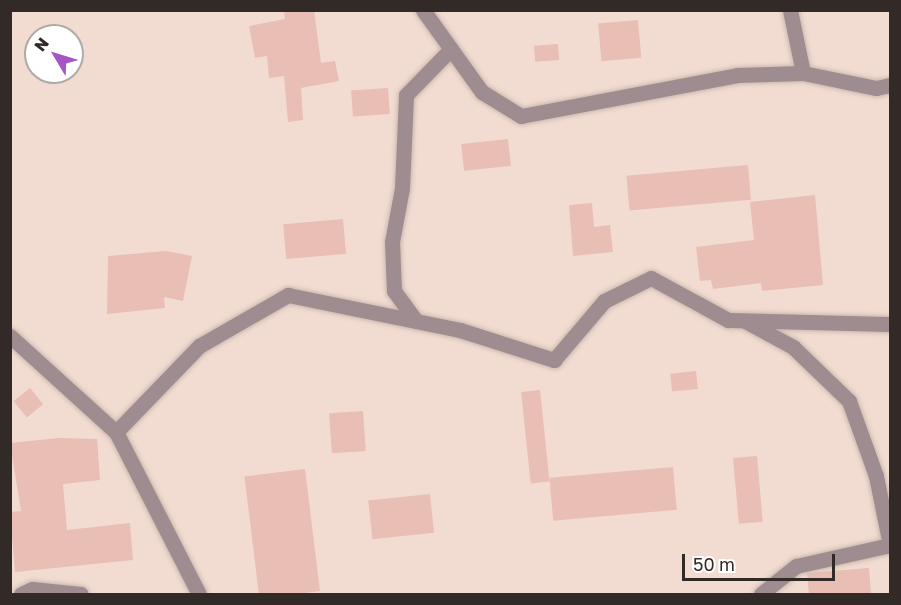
<!DOCTYPE html>
<html>
<head>
<meta charset="utf-8">
<style>
	body { margin:0 }
	#map { position:relative; width:901px; height:605px; overflow:hidden; background:#f2dcd1; font-family:"Golos Text",sans-serif }
	div>[style] { position:absolute }
	.building>* { inset:0; background:#e8beb5; transform-origin:0 0 }
	.roads { filter:drop-shadow(0 0 2px #ccb8af) drop-shadow(0 0 2px #ccb8af) }
	.minor>* { height:15px; margin:-7.5px; padding:0 7.5px; transform-origin:7.5px; border-radius:7.5px; background:#9f8c90 }
	span { translate:-50% -50%; white-space:nowrap; text-align:center; line-height:1.15; -webkit-text-stroke:4.5px #fff; paint-order:stroke }
	.frame { position:absolute; inset:0; border:12px solid #322a26; pointer-events:none }
	.north { position:absolute; left:24px; top:24px; width:60px; height:60px; box-sizing:border-box; background:#fff; border:2px solid #adaaa8; border-radius:50%; rotate:308deg; font-size:16px; font-weight:700; line-height:24px; text-align:center; color:#322a26 }
	.north::after { content:''; display:block; margin:auto; width:21px; height:27px; background:#a655c6; clip-path:polygon(50% 0,100% 100%,50% 72%,0 100%) }
	.scale { position:absolute; left:682px; top:554px; width:153px; height:27px; box-sizing:border-box; border:3px solid #322a26; border-top:0; padding-left:8px; font-size:18px; line-height:21px; white-space:nowrap; color:#322a26; -webkit-text-stroke:4px #fff; paint-order:stroke }
</style>
</head>
<body>
<div id="map">
	<div class="building">
		<i style="clip-path:polygon(284px 10px,314px 10px,321px 63px,335px 61px,339px 81px,301px 88px,303px 120px,288px 122px,284px 76px,269px 78px,267px 56px,255px 58px,249px 26px,285px 19px)"></i>
		<i style="left:638px;top:20px;width:38px;height:40px;rotate:85deg"></i>
		<i style="left:558px;top:44px;width:16px;height:24px;rotate:86deg"></i>
		<i style="left:388px;top:88px;width:26px;height:37px;rotate:86deg"></i>
		<i style="left:508px;top:139px;width:27px;height:47px;rotate:84deg"></i>
		<i style="left:748px;top:165px;width:35px;height:122px;rotate:85deg"></i>
		<i style="clip-path:polygon(815px 195px,823px 285px,762px 291px,761px 283px,713px 289px,711px 280px,700px 281px,696px 247px,754px 240px,750px 202px)"></i>
		<i style="clip-path:polygon(592px 203px,594px 227px,610px 225px,613px 252px,573px 256px,569px 205px)"></i>
		<i style="left:343px;top:219px;width:35px;height:60px;rotate:85deg"></i>
		<i style="clip-path:polygon(166px 251px,192px 256px,183px 301px,164px 297px,165px 308px,107px 314px,108px 256px)"></i>
		<i style="left:696px;top:371px;width:18px;height:26px;rotate:84deg"></i>
		<i style="left:30px;top:388px;width:21px;height:21px;rotate:51deg"></i>
		<i style="left:540px;top:390px;width:92px;height:19px;rotate:84deg"></i>
		<i style="left:363px;top:411px;width:40px;height:34px;rotate:86deg"></i>
		<i style="clip-path:polygon(59px 438px,97px 439px,100px 480px,63px 484px,67px 530px,130px 523px,133px 560px,15px 572px,10px 512px,21px 511px,10px 443px)"></i>
		<i style="left:757px;top:456px;width:66px;height:24px;rotate:85deg"></i>
		<i style="left:673px;top:467px;width:43px;height:124px;rotate:85deg"></i>
		<i style="left:305px;top:469px;width:123px;height:61px;rotate:83deg"></i>
		<i style="left:430px;top:494px;width:39px;height:62px;rotate:84deg"></i>
		<i style="clip-path:polygon(869px 568px,871px 594px,809px 594px,807px 573px)"></i>
	</div>
	<div class="roads">
		<div class="minor">
			<i style="left:423px;top:10px;width:101px;rotate:54.3deg"></i>
			<i style="left:482px;top:92px;width:46px;rotate:31.6deg"></i>
			<i style="left:521px;top:116px;width:220px;rotate:-10.7deg"></i>
			<i style="left:737px;top:75px;width:66px;rotate:-1.7deg"></i>
			<i style="left:803px;top:73px;width:75px;rotate:11.6deg"></i>
			<i style="left:876px;top:88px;width:14px;rotate:-12deg"></i>
			<i style="left:790px;top:10px;width:64px;rotate:78.3deg"></i>
			<i style="left:416px;top:321px;width:37px;rotate:-126deg"></i>
			<i style="left:394px;top:291px;width:49px;rotate:-92.3deg"></i>
			<i style="left:392px;top:242px;width:55px;rotate:-79.5deg"></i>
			<i style="left:402px;top:188px;width:93px;rotate:-87.5deg"></i>
			<i style="left:406px;top:95px;width:62px;rotate:-45.7deg"></i>
			<i style="left:745px;top:321px;width:55px;rotate:28.4deg"></i>
			<i style="left:793px;top:347px;width:78px;rotate:44deg"></i>
			<i style="left:849px;top:401px;width:80px;rotate:70.2deg"></i>
			<i style="left:876px;top:476px;width:70px;rotate:78.5deg"></i>
			<i style="left:10px;top:336px;width:143px;rotate:42.2deg"></i>
			<i style="left:116px;top:432px;width:182px;rotate:62.9deg"></i>
			<i style="left:116px;top:432px;width:120px;rotate:-46deg"></i>
			<i style="left:199px;top:346px;width:103px;rotate:-29.8deg"></i>
			<i style="left:288px;top:295px;width:176px;rotate:11.5deg"></i>
			<i style="left:460px;top:330px;width:99px;rotate:17.7deg"></i>
			<i style="left:554px;top:360px;width:77px;rotate:-49.7deg"></i>
			<i style="left:604px;top:301px;width:52px;rotate:-26.1deg"></i>
			<i style="left:651px;top:278px;width:88px;rotate:28.6deg"></i>
			<i style="left:728px;top:320px;width:162px;rotate:1.4deg"></i>
			<i style="left:21px;top:594px;width:12px;rotate:-24deg"></i>
			<i style="left:32px;top:589px;width:49px;rotate:5.8deg"></i>
			<i style="left:761px;top:594px;width:45px;rotate:-38.7deg"></i>
			<i style="left:796px;top:566px;width:96px;rotate:-12.6deg"></i>
		</div>
	</div>
	<div class="frame"></div>
	<div class="north">N</div>
	<div class="scale">50 m</div>
</div>
</body>
</html>
